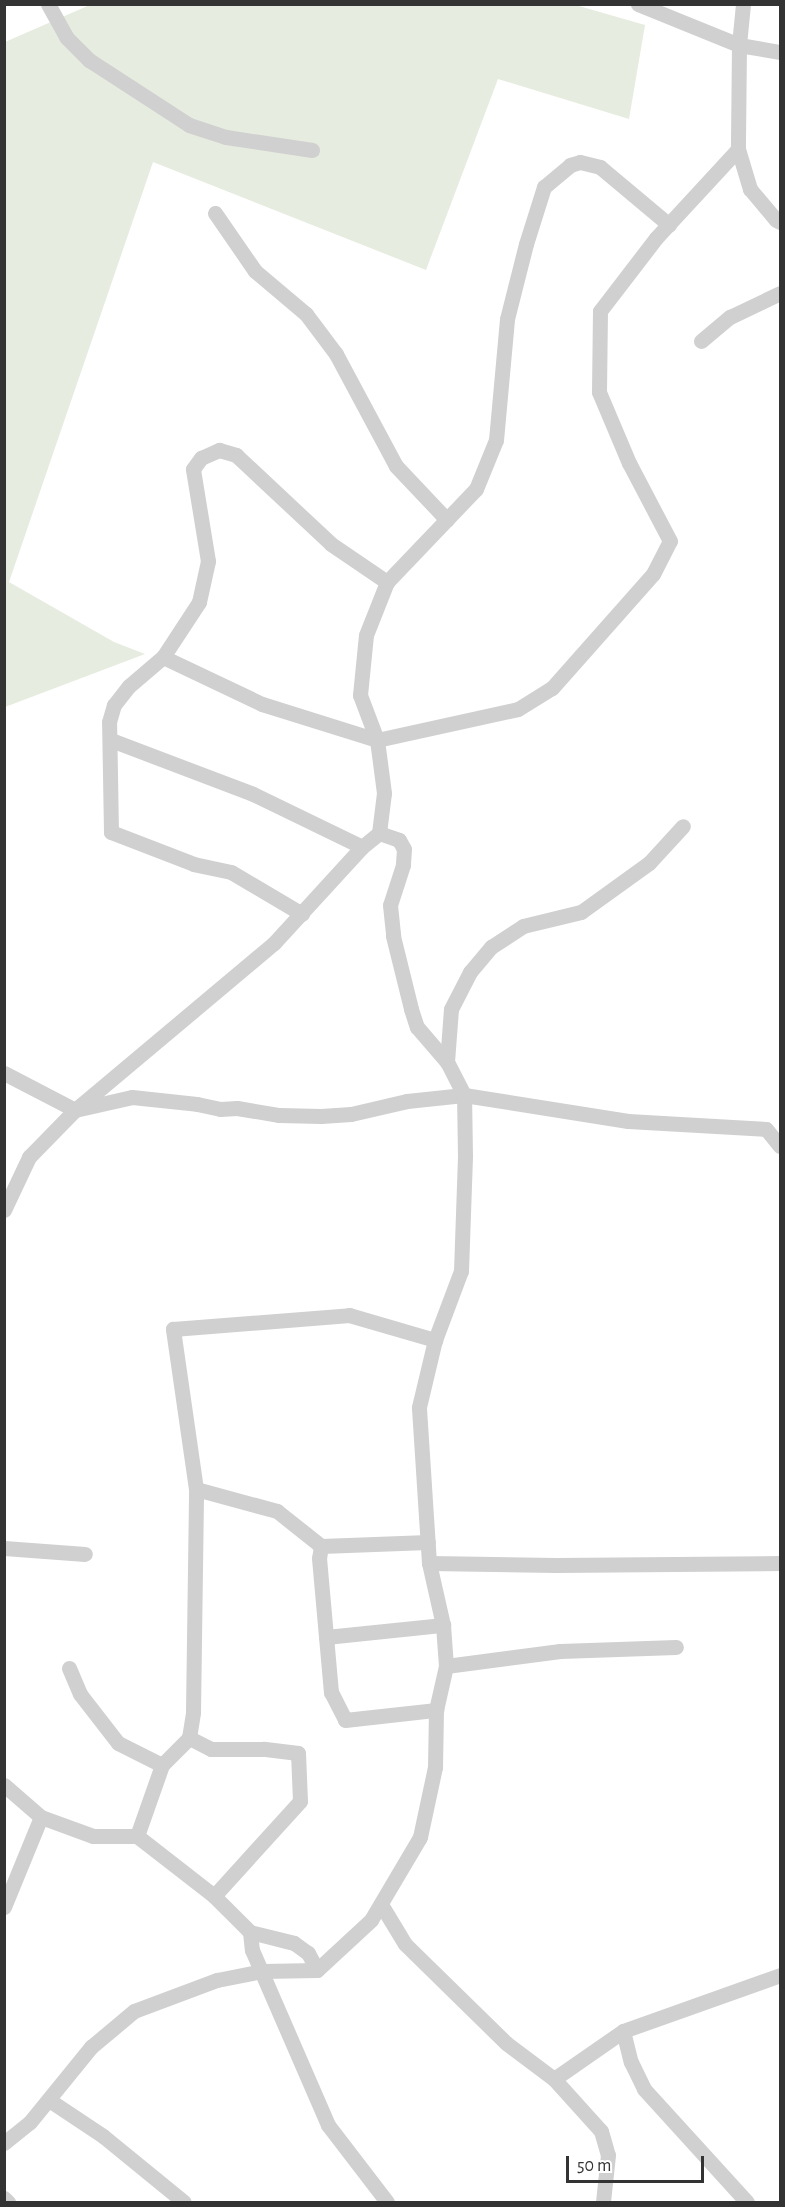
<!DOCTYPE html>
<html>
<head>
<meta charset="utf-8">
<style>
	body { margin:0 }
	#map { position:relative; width:785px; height:2207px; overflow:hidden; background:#fff; font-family:"Alegreya Sans",sans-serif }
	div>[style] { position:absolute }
	.green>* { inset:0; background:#e6ecdf }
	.minor>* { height:15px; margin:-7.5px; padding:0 7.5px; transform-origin:7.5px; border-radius:7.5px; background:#d0d0d0 }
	span { translate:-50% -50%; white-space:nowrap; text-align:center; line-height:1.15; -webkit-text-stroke:6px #fff; paint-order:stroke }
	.frame { position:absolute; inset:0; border:6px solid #333; pointer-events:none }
	.scale { position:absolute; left:566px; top:2156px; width:138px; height:27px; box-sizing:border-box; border:3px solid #333; border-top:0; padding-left:8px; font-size:18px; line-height:21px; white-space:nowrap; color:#333; -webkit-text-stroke:4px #fff; paint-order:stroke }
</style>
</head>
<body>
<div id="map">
	<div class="green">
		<i style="clip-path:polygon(92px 4px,572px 4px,645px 25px,629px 119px,498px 79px,426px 270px,153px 162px,9px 582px,114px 642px,145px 654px,5px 707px,5px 42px)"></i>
	</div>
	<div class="minor">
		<i style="left:48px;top:4px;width:38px;rotate:61deg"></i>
		<i style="left:66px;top:37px;width:33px;rotate:45deg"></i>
		<i style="left:89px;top:60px;width:119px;rotate:33deg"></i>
		<i style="left:189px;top:125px;width:39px;rotate:18deg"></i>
		<i style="left:226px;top:137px;width:87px;rotate:8.6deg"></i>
		<i style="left:638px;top:4px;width:109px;rotate:22.1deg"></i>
		<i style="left:739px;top:45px;width:42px;rotate:9.7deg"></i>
		<i style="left:743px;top:4px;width:41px;rotate:95.6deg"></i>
		<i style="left:739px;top:45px;width:104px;rotate:90.6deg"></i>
		<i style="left:738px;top:149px;width:42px;rotate:73.3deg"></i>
		<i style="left:750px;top:189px;width:40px;rotate:50deg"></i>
		<i style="left:776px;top:220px;width:4px;rotate:27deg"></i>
		<i style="left:215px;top:213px;width:70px;rotate:55.4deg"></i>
		<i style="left:255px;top:271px;width:67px;rotate:40.1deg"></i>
		<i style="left:306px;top:314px;width:50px;rotate:53.1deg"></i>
		<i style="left:336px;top:354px;width:127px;rotate:61.8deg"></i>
		<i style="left:396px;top:466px;width:74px;rotate:46.6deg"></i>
		<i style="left:701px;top:341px;width:38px;rotate:-40deg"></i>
		<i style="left:730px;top:317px;width:55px;rotate:-25.6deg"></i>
		<i style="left:163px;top:657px;width:110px;rotate:25.4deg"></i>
		<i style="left:262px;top:704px;width:121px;rotate:17.4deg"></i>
		<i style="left:377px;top:740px;width:144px;rotate:-12.4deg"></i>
		<i style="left:518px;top:709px;width:40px;rotate:-32deg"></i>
		<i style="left:552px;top:688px;width:152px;rotate:-48.5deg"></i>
		<i style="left:653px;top:574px;width:37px;rotate:-63deg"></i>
		<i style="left:670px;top:541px;width:88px;rotate:-117.7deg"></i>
		<i style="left:629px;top:463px;width:77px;rotate:-112.9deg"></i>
		<i style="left:599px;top:392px;width:81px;rotate:-89.3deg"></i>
		<i style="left:600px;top:311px;width:92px;rotate:-52.5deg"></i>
		<i style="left:656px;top:238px;width:121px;rotate:-47.3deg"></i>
		<i style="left:111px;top:740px;width:152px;rotate:20.8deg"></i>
		<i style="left:253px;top:794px;width:121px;rotate:25.9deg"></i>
		<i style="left:379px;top:833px;width:21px;rotate:19deg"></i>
		<i style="left:399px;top:840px;width:10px;rotate:61deg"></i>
		<i style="left:404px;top:849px;width:16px;rotate:94deg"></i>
		<i style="left:403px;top:865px;width:42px;rotate:108deg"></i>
		<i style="left:390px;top:905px;width:31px;rotate:84deg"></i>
		<i style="left:393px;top:936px;width:75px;rotate:76.1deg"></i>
		<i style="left:411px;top:1009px;width:19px;rotate:72deg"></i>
		<i style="left:417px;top:1027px;width:46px;rotate:49.4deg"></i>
		<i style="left:302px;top:914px;width:82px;rotate:-149.4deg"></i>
		<i style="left:231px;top:872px;width:38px;rotate:-168deg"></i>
		<i style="left:194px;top:864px;width:89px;rotate:-158.9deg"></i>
		<i style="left:111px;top:832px;width:110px;rotate:-91deg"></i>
		<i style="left:109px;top:722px;width:18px;rotate:-74deg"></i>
		<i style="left:114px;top:705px;width:24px;rotate:-52deg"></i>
		<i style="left:129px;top:686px;width:45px;rotate:-40.5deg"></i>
		<i style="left:163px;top:657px;width:66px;rotate:-56.8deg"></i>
		<i style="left:199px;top:602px;width:42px;rotate:-77.6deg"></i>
		<i style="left:208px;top:561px;width:93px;rotate:-99.3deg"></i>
		<i style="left:193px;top:469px;width:14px;rotate:-54deg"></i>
		<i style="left:201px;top:458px;width:20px;rotate:-24deg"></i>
		<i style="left:219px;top:450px;width:18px;rotate:16deg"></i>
		<i style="left:236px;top:455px;width:130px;rotate:43.1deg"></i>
		<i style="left:331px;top:544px;width:68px;rotate:34.2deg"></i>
		<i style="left:4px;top:1073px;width:80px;rotate:27.5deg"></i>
		<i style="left:75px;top:1110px;width:58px;rotate:-12.8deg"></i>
		<i style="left:132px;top:1097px;width:65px;rotate:6.1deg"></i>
		<i style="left:197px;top:1104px;width:24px;rotate:12deg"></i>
		<i style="left:220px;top:1109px;width:17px;rotate:-3deg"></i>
		<i style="left:237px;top:1108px;width:43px;rotate:9.5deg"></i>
		<i style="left:279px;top:1115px;width:42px;rotate:1.4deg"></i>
		<i style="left:321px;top:1116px;width:30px;rotate:-4deg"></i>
		<i style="left:351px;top:1114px;width:57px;rotate:-13.1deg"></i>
		<i style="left:407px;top:1101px;width:57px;rotate:-6deg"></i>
		<i style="left:464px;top:1095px;width:166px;rotate:9deg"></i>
		<i style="left:628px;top:1121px;width:138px;rotate:3.3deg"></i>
		<i style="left:766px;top:1129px;width:22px;rotate:51deg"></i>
		<i style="left:4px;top:1210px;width:59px;rotate:-64.7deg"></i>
		<i style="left:29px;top:1157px;width:66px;rotate:-45.6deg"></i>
		<i style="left:75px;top:1110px;width:260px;rotate:-40deg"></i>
		<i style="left:274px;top:943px;width:130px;rotate:-47.5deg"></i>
		<i style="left:362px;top:847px;width:22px;rotate:-39deg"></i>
		<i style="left:379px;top:833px;width:40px;rotate:-82.9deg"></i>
		<i style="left:384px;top:793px;width:53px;rotate:-97.5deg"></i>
		<i style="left:377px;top:740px;width:48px;rotate:-110.7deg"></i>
		<i style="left:360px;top:695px;width:60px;rotate:-84.3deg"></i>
		<i style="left:366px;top:635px;width:57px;rotate:-68.4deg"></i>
		<i style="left:387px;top:582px;width:129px;rotate:-46.3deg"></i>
		<i style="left:476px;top:489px;width:53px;rotate:-67.8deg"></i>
		<i style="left:496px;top:440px;width:121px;rotate:-84.8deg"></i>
		<i style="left:507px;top:319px;width:77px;rotate:-75.8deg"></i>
		<i style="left:526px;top:244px;width:60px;rotate:-72.5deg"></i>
		<i style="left:544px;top:187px;width:34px;rotate:-40deg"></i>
		<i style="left:570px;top:165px;width:10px;rotate:-17deg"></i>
		<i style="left:580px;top:162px;width:21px;rotate:14deg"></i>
		<i style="left:600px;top:167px;width:90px;rotate:40deg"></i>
		<i style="left:196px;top:1489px;width:84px;rotate:15.2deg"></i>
		<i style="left:277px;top:1511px;width:56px;rotate:38.5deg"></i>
		<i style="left:321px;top:1546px;width:107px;rotate:-2.1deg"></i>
		<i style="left:321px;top:1546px;width:12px;rotate:99deg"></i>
		<i style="left:319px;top:1558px;width:135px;rotate:84.9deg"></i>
		<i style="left:331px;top:1692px;width:31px;rotate:63deg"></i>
		<i style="left:345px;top:1720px;width:92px;rotate:-6.3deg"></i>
		<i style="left:4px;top:1548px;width:81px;rotate:4.2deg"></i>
		<i style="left:429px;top:1563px;width:127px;rotate:0.9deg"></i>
		<i style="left:556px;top:1565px;width:224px;rotate:-0.5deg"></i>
		<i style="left:326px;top:1637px;width:118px;rotate:-5.9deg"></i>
		<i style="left:446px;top:1666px;width:115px;rotate:-7.5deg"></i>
		<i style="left:560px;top:1651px;width:116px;rotate:-2deg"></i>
		<i style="left:69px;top:1668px;width:28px;rotate:67deg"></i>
		<i style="left:80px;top:1694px;width:62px;rotate:52.2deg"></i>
		<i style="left:118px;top:1743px;width:49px;rotate:26.6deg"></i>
		<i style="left:162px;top:1765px;width:75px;rotate:109.4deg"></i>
		<i style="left:162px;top:1765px;width:38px;rotate:-45deg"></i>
		<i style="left:4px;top:1785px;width:49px;rotate:40.9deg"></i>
		<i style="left:41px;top:1817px;width:55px;rotate:20.1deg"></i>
		<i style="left:93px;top:1836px;width:44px"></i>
		<i style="left:137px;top:1836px;width:98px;rotate:37.9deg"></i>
		<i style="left:214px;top:1896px;width:51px;rotate:45deg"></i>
		<i style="left:250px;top:1932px;width:45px;rotate:14deg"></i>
		<i style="left:294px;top:1943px;width:17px;rotate:36deg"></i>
		<i style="left:308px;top:1953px;width:19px;rotate:62deg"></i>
		<i style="left:214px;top:1896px;width:128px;rotate:-47.8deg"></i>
		<i style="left:300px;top:1801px;width:48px;rotate:-92.4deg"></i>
		<i style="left:298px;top:1753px;width:35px;rotate:-173deg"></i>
		<i style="left:263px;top:1749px;width:52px;rotate:180deg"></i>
		<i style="left:211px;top:1749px;width:25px;rotate:-153deg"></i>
		<i style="left:189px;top:1738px;width:26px;rotate:-81deg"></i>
		<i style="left:193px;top:1712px;width:223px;rotate:-89.2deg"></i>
		<i style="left:196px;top:1489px;width:162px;rotate:-98.2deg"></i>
		<i style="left:173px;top:1329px;width:177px;rotate:-4.5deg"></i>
		<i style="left:349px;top:1315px;width:90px;rotate:16.2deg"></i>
		<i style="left:382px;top:1906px;width:44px;rotate:58.8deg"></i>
		<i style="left:405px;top:1944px;width:141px;rotate:44.4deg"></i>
		<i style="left:506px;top:2043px;width:60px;rotate:36.9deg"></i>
		<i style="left:554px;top:2079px;width:70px;rotate:47.9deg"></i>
		<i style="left:601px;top:2131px;width:25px;rotate:74deg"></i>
		<i style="left:608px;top:2155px;width:47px;rotate:96.1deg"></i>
		<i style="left:4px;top:1907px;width:97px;rotate:-67.7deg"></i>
		<i style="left:250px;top:1932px;width:18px;rotate:84deg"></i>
		<i style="left:252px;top:1950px;width:191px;rotate:66.5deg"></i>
		<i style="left:328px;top:2125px;width:97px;rotate:52.5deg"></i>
		<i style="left:623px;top:2031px;width:32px;rotate:76deg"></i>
		<i style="left:631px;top:2062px;width:30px;rotate:64deg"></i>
		<i style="left:644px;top:2089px;width:153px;rotate:47.7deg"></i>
		<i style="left:554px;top:2079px;width:84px;rotate:-34.8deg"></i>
		<i style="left:623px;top:2031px;width:167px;rotate:-19.6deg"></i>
		<i style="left:49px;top:2100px;width:65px;rotate:33.7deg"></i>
		<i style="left:103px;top:2136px;width:104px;rotate:39.2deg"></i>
		<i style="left:4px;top:2143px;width:33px;rotate:-39deg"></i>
		<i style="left:30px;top:2122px;width:97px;rotate:-50.9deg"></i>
		<i style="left:91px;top:2047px;width:56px;rotate:-39.9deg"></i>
		<i style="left:134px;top:2011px;width:89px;rotate:-20.5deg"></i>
		<i style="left:217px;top:1980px;width:46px;rotate:-11.3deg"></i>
		<i style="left:262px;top:1971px;width:55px;rotate:-1deg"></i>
		<i style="left:317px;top:1970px;width:74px;rotate:-42.8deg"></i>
		<i style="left:371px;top:1920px;width:96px;rotate:-59.4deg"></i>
		<i style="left:420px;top:1837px;width:72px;rotate:-77.9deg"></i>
		<i style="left:435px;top:1767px;width:57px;rotate:-89deg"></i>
		<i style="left:436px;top:1710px;width:45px;rotate:-77.2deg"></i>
		<i style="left:446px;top:1666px;width:41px;rotate:-94.2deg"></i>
		<i style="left:443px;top:1625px;width:64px;rotate:-102.7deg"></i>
		<i style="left:429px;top:1563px;width:156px;rotate:-93.7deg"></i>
		<i style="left:419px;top:1407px;width:69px;rotate:-76.6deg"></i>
		<i style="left:435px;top:1340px;width:74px;rotate:-69.4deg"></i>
		<i style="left:461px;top:1271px;width:115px;rotate:-88deg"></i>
		<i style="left:465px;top:1156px;width:61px;rotate:-90.9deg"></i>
		<i style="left:464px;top:1095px;width:37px;rotate:-117deg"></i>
		<i style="left:447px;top:1062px;width:53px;rotate:-85.7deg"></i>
		<i style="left:451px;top:1009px;width:42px;rotate:-62.8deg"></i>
		<i style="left:470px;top:972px;width:33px;rotate:-50deg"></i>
		<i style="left:491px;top:947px;width:38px;rotate:-33deg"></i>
		<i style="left:523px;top:926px;width:60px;rotate:-13.6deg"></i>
		<i style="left:581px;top:912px;width:84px;rotate:-35.8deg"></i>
		<i style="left:649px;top:863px;width:50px;rotate:-47.4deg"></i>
		<i style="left:4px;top:2198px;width:6px;rotate:45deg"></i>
	</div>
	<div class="frame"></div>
	<div class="scale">50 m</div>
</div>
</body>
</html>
